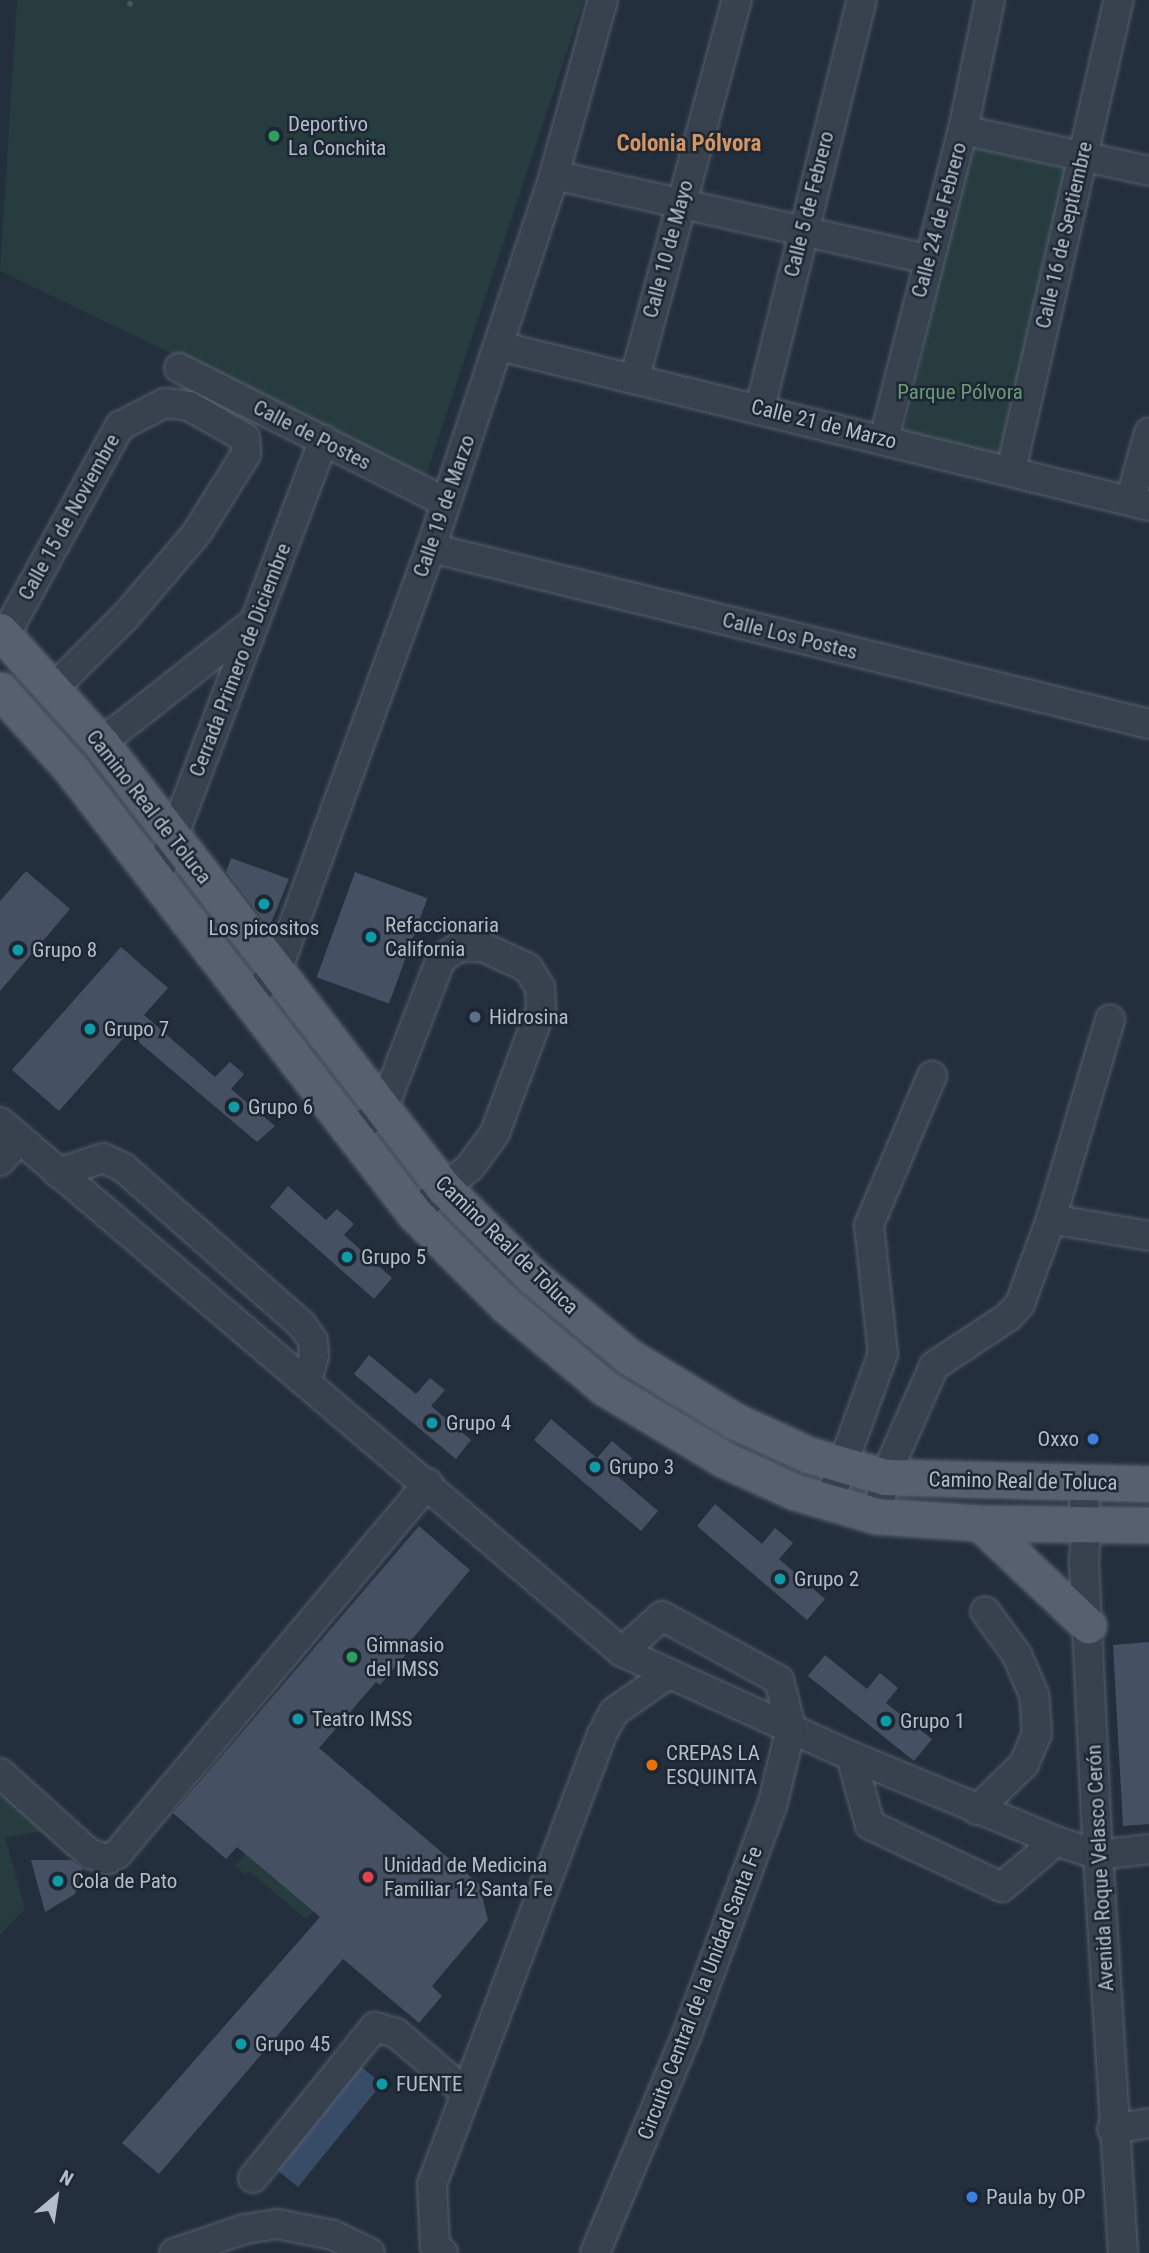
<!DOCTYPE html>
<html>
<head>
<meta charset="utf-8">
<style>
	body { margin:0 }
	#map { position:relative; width:1149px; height:2253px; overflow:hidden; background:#242f3e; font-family:"Roboto Condensed",sans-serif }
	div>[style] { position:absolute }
	.green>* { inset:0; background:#263c3f; transform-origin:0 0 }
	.water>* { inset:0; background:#394c67; transform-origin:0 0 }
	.building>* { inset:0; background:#455162; transform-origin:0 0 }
	.path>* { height:4.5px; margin-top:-2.25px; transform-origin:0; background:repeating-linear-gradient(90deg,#44595c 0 5px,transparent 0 10px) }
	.roads { filter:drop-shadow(0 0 2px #565f6c) drop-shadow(0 0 2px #565f6c) }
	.minor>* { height:28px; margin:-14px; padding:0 14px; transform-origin:14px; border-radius:14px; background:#38414e }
	.major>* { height:35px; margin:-17.5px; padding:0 17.5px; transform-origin:17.5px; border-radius:17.5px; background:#56606e }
	.dots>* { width:19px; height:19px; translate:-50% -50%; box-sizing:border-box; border:4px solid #1d2633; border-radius:50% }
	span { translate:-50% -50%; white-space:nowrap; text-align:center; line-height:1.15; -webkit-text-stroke:5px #1d2633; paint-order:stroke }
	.poi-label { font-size:21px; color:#b4bcc9 }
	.left { translate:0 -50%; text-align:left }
	.right { translate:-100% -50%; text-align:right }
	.street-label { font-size:21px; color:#b4bcc9 }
	.park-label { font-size:21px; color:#6b9a76 }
	.neighbourhood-label { font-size:23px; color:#d59563; font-weight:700 }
	.north { position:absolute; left:21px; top:2162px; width:70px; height:70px; -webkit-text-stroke:5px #1d2633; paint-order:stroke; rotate:29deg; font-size:19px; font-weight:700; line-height:28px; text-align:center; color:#b4bcc9 }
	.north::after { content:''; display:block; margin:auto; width:24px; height:32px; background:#b4bcc9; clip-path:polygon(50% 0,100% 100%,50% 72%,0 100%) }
</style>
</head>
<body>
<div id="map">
	<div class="green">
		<i style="clip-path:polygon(17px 0,584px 0,426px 476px,0 271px)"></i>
		<i style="left:970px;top:147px;width:103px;height:300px;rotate:13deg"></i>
		<i style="clip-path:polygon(0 1769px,44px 1831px,5px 1837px,25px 1909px,0 1935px)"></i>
		<i style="clip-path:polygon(245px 1854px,313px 1911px,306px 1919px,249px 1871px,245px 1875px,235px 1866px)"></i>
	</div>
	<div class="water">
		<i style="left:360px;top:2066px;width:28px;height:133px;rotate:39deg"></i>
	</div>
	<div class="building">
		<i style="clip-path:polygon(231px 858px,289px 879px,269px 928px,226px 872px)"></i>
		<i style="clip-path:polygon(26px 871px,70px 909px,0 991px,0 901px)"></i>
		<i style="left:355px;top:872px;width:77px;height:112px;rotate:20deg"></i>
		<i style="clip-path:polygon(121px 947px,168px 988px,144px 1015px,215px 1077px,230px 1062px,244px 1074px,231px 1089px,275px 1126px,257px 1142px,128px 1033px,59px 1111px,12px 1070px)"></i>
		<i style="clip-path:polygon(288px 1186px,326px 1220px,337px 1209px,354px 1224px,344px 1235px,392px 1278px,374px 1299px,270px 1207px)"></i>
		<i style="clip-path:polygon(369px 1355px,416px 1394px,430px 1378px,445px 1390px,431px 1406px,471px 1440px,456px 1459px,354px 1374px)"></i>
		<i style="clip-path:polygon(551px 1419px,597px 1458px,612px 1441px,632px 1458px,617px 1476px,658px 1511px,641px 1531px,534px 1440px)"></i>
		<i style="clip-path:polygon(715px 1504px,762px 1544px,775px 1528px,793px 1543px,779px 1559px,825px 1599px,807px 1620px,697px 1526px)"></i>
		<i style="clip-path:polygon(419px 1526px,470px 1570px,403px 1650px,407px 1653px,380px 1685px,376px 1682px,319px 1748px,479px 1884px,488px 1920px,432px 1986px,442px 1996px,419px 2023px,343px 1959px,159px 2174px,122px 2143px,320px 1917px,237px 1847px,226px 1859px,173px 1813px)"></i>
		<i style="clip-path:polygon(1149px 1642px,1149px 1824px,1123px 1826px,1113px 1645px)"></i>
		<i style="clip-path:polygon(825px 1655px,867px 1689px,880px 1673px,898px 1688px,886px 1703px,932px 1739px,914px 1761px,808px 1676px)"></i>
		<i style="clip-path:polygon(31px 1860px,71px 1860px,82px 1868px,75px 1894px,45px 1912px)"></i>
	</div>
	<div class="path">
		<i style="left:129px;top:6px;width:6px;rotate:-72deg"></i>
	</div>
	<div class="roads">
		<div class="minor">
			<i style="left:963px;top:130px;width:190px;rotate:12.4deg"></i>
			<i style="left:554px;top:175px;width:383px;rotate:12.7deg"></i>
			<i style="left:499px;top:346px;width:669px;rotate:13.83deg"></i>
			<i style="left:179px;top:368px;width:298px;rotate:26.7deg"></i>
			<i style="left:635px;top:377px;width:391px;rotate:-74.9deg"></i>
			<i style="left:760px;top:408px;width:421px;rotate:-76deg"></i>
			<i style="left:884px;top:439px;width:319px;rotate:-75.7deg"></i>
			<i style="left:963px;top:130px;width:133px;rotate:-78.3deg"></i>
			<i style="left:1011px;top:470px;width:482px;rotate:-77.1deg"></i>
			<i style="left:1130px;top:501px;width:71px;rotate:-74.4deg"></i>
			<i style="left:431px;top:548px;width:739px;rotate:13.77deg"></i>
			<i style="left:5px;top:635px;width:239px;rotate:-61.2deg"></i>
			<i style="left:120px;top:426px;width:51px;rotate:-27.1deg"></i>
			<i style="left:165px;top:403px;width:24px;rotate:7deg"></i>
			<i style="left:189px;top:406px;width:64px;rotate:29.7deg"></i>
			<i style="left:245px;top:438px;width:16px;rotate:86deg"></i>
			<i style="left:246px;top:454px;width:94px;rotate:122deg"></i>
			<i style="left:196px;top:534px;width:109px;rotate:130.5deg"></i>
			<i style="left:125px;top:617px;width:100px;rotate:135deg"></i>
			<i style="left:101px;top:743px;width:194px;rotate:-38.3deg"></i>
			<i style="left:157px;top:879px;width:470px;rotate:-69.2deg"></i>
			<i style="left:251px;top:998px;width:40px;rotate:-48deg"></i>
			<i style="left:278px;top:968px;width:447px;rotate:-70deg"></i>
			<i style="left:431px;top:548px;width:393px;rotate:-71.7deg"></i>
			<i style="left:554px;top:175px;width:182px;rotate:-74.4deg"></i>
			<i style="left:0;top:1122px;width:817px;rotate:40.43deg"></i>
			<i style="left:622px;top:1652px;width:252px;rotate:24.4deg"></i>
			<i style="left:851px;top:1756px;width:222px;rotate:22.5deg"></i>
			<i style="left:1056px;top:1841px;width:44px;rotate:18.4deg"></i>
			<i style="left:1098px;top:1855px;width:51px;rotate:-6.7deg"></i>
			<i style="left:353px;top:1132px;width:38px;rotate:-37deg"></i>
			<i style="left:383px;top:1109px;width:161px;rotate:-68.9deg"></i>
			<i style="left:441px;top:959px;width:22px;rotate:-34deg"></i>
			<i style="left:459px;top:947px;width:24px"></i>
			<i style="left:483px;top:947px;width:50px;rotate:25deg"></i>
			<i style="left:528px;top:968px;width:22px;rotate:58deg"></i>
			<i style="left:540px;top:987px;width:22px;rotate:87deg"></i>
			<i style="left:541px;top:1009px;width:132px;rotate:110.4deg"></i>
			<i style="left:495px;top:1133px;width:42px;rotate:126.3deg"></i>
			<i style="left:470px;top:1167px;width:72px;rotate:140.6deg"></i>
			<i style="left:0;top:1161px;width:29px;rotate:-49deg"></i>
			<i style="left:58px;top:1173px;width:47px;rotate:-18.4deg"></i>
			<i style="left:103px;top:1158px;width:23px;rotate:25deg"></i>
			<i style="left:124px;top:1168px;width:237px;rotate:41.4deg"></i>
			<i style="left:302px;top:1325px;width:19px;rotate:55deg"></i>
			<i style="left:313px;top:1341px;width:14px;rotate:86deg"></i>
			<i style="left:314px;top:1355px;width:27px;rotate:105deg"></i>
			<i style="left:1051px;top:1219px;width:99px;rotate:9.8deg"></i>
			<i style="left:1082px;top:1482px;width:43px;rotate:83.4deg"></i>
			<i style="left:1087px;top:1525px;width:37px;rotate:95deg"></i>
			<i style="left:1084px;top:1562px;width:293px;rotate:87.3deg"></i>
			<i style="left:1098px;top:1855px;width:399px;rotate:86.4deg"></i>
			<i style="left:829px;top:1502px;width:158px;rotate:-70deg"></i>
			<i style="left:883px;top:1354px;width:130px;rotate:-96.2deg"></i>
			<i style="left:869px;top:1225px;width:162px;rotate:-67.1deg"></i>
			<i style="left:877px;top:1516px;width:40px;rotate:-78deg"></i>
			<i style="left:885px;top:1477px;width:121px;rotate:-66.2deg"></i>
			<i style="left:934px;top:1366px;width:89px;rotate:-33.5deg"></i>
			<i style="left:1008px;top:1317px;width:18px;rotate:-47deg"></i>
			<i style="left:1020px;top:1304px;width:90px;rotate:-70deg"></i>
			<i style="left:1051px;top:1219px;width:208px;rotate:-73.5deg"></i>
			<i style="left:851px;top:1756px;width:72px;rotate:74.6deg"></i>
			<i style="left:870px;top:1825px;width:146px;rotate:25.2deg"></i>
			<i style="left:1002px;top:1887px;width:71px;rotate:-40.4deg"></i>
			<i style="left:0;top:1773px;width:121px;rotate:42deg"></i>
			<i style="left:90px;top:1854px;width:19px;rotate:16deg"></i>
			<i style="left:108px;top:1859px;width:10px;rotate:-29deg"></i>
			<i style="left:117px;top:1854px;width:484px;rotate:-50deg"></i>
			<i style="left:977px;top:1810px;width:66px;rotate:-44.4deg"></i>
			<i style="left:1024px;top:1764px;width:33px;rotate:-67deg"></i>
			<i style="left:1037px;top:1734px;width:39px;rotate:-94deg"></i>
			<i style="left:1034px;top:1695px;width:43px;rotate:-113deg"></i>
			<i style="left:1017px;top:1655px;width:54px;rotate:-126deg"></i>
			<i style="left:1112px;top:2129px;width:37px;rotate:-9deg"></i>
			<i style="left:253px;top:2178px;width:194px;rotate:-51.1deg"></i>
			<i style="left:375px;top:2027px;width:22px;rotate:16deg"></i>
			<i style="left:396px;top:2033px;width:92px;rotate:40.6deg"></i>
			<i style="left:174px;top:2253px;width:75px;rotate:-18.7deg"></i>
			<i style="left:245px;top:2229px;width:32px;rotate:-9deg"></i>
			<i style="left:277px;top:2224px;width:57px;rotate:11.1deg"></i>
			<i style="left:333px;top:2235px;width:41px;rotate:25.9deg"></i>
			<i style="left:443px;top:2253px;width:11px;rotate:-139deg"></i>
			<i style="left:435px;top:2246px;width:62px;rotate:-92.8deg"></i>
			<i style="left:432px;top:2184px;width:481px;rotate:-69.3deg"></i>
			<i style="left:602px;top:1734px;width:25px;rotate:-61deg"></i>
			<i style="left:614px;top:1712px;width:65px;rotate:-34.9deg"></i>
			<i style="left:595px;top:2253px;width:238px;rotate:-67.2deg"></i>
			<i style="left:687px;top:2034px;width:243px;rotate:-69.6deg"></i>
			<i style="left:772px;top:1806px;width:80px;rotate:-76.3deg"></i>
			<i style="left:791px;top:1728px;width:49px;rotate:-104deg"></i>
			<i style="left:779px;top:1680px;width:133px;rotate:-151.3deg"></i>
			<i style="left:662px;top:1616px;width:54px;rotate:138deg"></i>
		</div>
		<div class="major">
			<i style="left:0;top:631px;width:151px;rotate:48deg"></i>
			<i style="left:101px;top:743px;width:562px;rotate:52.38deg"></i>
			<i style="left:444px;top:1188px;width:126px;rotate:45deg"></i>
			<i style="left:533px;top:1277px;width:124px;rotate:39.7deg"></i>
			<i style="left:628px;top:1356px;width:125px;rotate:31.3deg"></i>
			<i style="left:735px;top:1421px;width:81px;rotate:24.7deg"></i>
			<i style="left:809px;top:1455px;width:79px;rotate:16.1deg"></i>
			<i style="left:885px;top:1477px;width:264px;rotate:1.5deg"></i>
			<i style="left:0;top:690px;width:106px;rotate:48.1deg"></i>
			<i style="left:71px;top:769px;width:561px;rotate:52.31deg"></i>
			<i style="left:414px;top:1213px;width:130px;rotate:45deg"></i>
			<i style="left:506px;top:1305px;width:129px;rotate:40deg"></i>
			<i style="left:605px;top:1388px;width:138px;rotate:31deg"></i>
			<i style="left:723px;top:1459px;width:79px;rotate:24.6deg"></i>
			<i style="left:795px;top:1492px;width:85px;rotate:16.3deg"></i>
			<i style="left:877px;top:1516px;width:103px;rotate:3.9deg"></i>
			<i style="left:980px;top:1523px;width:169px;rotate:0.7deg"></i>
			<i style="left:980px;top:1523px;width:149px;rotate:43.4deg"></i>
		</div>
	</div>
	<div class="dots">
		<i style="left:274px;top:136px;background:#2e9e5b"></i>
		<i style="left:264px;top:904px;background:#0f9aa8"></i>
		<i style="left:371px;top:937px;background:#0f9aa8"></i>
		<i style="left:18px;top:950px;background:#0f9aa8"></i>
		<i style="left:475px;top:1017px;background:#5c6f8a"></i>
		<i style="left:90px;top:1029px;background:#0f9aa8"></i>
		<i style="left:234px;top:1107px;background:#0f9aa8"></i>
		<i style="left:347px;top:1257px;background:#0f9aa8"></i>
		<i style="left:432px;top:1423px;background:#0f9aa8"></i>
		<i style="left:1093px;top:1439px;background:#3f7fe0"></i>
		<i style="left:595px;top:1467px;background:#0f9aa8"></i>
		<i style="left:780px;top:1579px;background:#0f9aa8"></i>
		<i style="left:352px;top:1657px;background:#2e9e5b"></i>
		<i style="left:298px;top:1719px;background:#0f9aa8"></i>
		<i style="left:886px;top:1721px;background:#0f9aa8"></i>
		<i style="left:652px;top:1765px;background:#e8710a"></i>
		<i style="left:368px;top:1877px;background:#e0444e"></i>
		<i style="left:58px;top:1881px;background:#0f9aa8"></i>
		<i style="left:241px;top:2044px;background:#0f9aa8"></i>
		<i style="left:382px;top:2084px;background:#0f9aa8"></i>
		<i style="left:972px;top:2197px;background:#3f7fe0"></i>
	</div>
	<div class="poi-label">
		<span class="left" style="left:288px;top:136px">Deportivo<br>La Conchita</span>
		<span class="left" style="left:385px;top:937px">Refaccionaria<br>California</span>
		<span style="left:264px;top:928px">Los picositos</span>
		<span class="left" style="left:32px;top:950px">Grupo 8</span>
		<span class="left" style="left:489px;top:1017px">Hidrosina</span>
		<span class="left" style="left:104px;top:1029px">Grupo 7</span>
		<span class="left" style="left:248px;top:1107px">Grupo 6</span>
		<span class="left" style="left:361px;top:1257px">Grupo 5</span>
		<span class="left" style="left:446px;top:1423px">Grupo 4</span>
		<span class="right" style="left:1079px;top:1439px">Oxxo</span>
		<span class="left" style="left:609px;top:1467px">Grupo 3</span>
		<span class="left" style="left:794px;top:1579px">Grupo 2</span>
		<span class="left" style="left:366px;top:1657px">Gimnasio<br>del IMSS</span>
		<span class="left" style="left:312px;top:1719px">Teatro IMSS</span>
		<span class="left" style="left:900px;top:1721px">Grupo 1</span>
		<span class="left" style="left:666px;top:1765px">CREPAS LA<br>ESQUINITA</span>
		<span class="left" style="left:384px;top:1877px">Unidad de Medicina<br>Familiar 12 Santa Fe</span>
		<span class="left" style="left:72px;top:1881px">Cola de Pato</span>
		<span class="left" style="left:255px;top:2044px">Grupo 45</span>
		<span class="left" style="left:396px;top:2084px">FUENTE</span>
		<span class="left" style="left:986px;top:2197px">Paula by OP</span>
	</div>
	<div class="street-label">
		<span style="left:809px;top:204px;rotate:-76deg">Calle 5 de Febrero</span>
		<span style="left:939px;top:220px;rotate:-75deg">Calle 24 de Febrero</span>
		<span style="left:1064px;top:235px;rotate:-77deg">Calle 16 de Septiembre</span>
		<span style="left:668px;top:249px;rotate:-75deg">Calle 10 de Mayo</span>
		<span style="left:824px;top:424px;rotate:14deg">Calle 21 de Marzo</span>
		<span style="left:312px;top:435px;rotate:27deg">Calle de Postes</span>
		<span style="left:444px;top:506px;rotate:-71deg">Calle 19 de Marzo</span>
		<span style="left:69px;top:517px;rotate:-61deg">Calle 15 de Noviembre</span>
		<span style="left:790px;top:636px;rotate:14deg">Calle Los Postes</span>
		<span style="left:240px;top:660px;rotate:-69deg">Cerrada Primero de Diciembre</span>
		<span style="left:149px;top:807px;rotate:52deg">Camino Real de Toluca</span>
		<span style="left:507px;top:1245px;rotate:44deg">Camino Real de Toluca</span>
		<span style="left:1023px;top:1481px;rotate:1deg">Camino Real de Toluca</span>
		<span style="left:1100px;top:1868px;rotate:-93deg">Avenida Roque Velasco Cerón</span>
		<span style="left:700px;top:1993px;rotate:-69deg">Circuito Central de la Unidad Santa Fe</span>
	</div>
	<div class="park-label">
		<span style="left:960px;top:392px">Parque Pólvora</span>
	</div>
	<div class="neighbourhood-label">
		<span style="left:689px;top:144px">Colonia Pólvora</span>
	</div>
	<div class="north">N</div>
</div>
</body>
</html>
